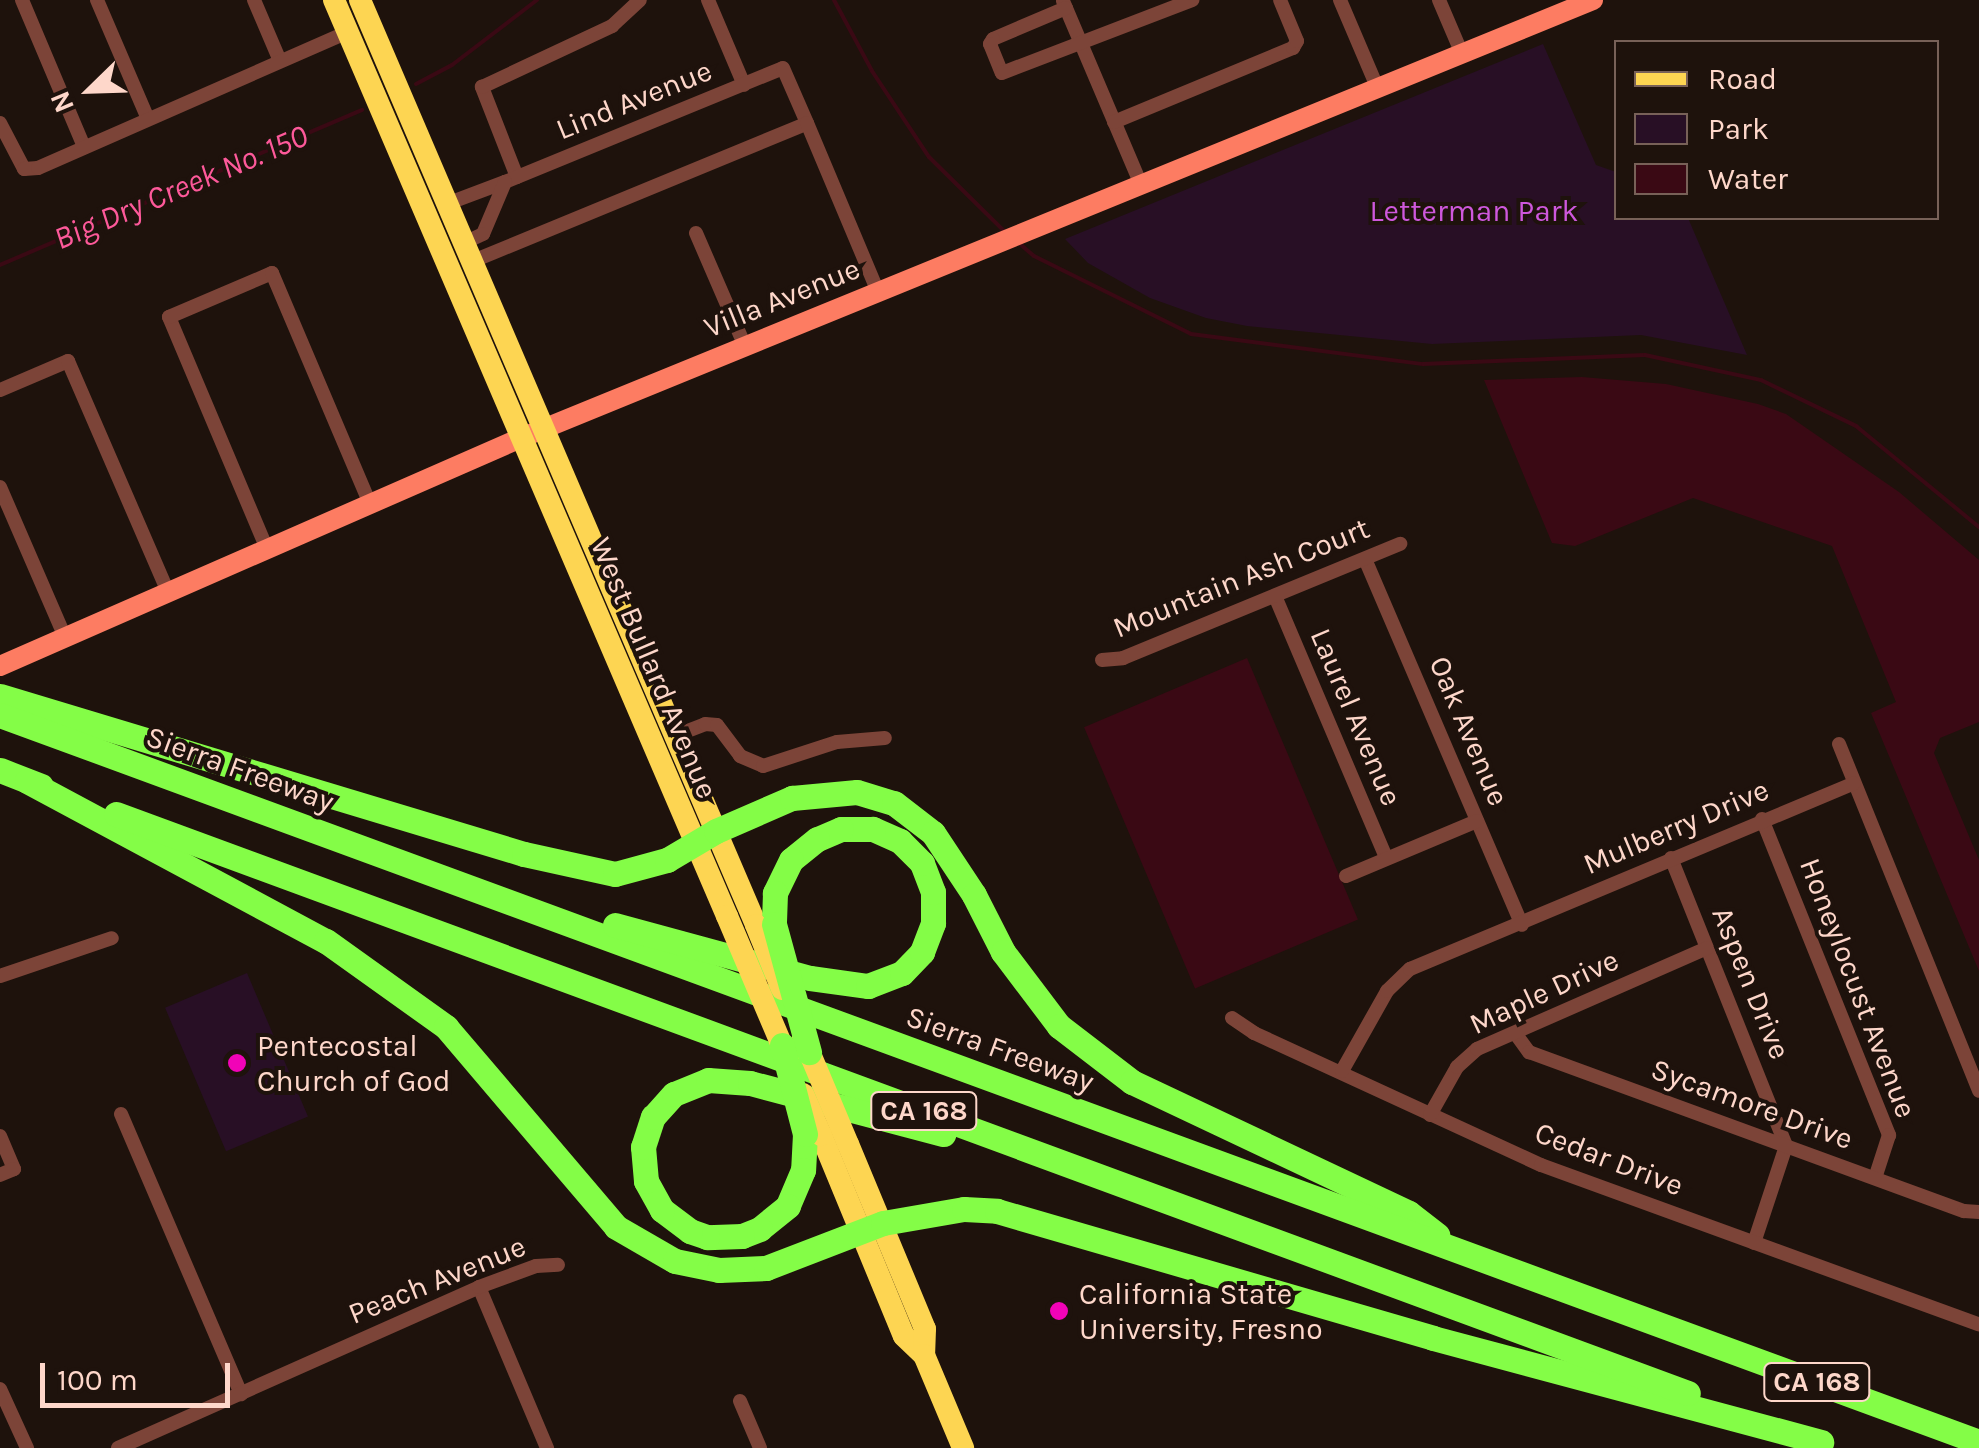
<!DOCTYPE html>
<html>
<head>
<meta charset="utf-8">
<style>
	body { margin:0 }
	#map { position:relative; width:1979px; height:1448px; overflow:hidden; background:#1e120c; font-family:Karla,sans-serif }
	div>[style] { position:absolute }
	.green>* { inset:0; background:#280f25; transform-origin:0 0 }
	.water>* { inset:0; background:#3a0914; transform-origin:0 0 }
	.stream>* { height:4px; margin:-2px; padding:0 2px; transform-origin:2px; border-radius:2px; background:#3a0914 }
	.minor>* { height:14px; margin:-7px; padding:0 7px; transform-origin:7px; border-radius:7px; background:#7c4438 }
	.secondary>* { height:20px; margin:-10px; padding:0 10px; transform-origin:10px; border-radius:10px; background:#fd7c62 }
	.primary>* { height:22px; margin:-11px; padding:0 11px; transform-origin:11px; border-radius:11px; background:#fdd552 }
	.motorway>* { height:25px; margin:-12.5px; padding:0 12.5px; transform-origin:12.5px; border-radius:12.5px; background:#84fd47 }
	.primary-bridge>* { height:22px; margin:-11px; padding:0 11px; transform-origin:11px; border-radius:11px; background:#fdd552 }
	.motorway-bridge>* { height:25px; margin:-12.5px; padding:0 12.5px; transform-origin:12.5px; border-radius:12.5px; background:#84fd47 }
	.dots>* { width:28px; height:28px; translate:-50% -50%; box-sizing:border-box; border:5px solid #1e120c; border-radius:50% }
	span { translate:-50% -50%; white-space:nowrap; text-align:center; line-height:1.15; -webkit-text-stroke:8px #1e120c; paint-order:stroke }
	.shield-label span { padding:2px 8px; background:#1e120c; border:2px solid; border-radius:8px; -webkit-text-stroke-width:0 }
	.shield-label { font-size:28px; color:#fed7ca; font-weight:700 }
	.street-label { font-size:30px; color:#fed7ca }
	.park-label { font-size:30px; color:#ce58dc }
	.poi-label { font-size:30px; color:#fed7ca }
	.left { translate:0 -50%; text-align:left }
	.water-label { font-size:32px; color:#fd599a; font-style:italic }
	.legend { position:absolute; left:1614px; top:40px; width:325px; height:180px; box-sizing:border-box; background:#1e120c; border:2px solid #786158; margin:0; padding:12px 18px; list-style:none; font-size:30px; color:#fed7ca }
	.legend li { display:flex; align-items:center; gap:20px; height:50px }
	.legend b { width:50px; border:2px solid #786158 }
	.north { position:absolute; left:40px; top:40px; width:100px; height:100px; -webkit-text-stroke:8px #1e120c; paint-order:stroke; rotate:247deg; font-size:28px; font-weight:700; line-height:40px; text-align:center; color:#fed7ca }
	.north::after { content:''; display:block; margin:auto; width:35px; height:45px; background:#fed7ca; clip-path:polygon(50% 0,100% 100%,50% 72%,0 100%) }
	.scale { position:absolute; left:40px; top:1363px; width:190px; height:45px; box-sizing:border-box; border:5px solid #fed7ca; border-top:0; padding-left:12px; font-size:30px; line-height:35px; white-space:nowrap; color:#fed7ca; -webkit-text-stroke:8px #1e120c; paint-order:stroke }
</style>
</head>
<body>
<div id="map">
	<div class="green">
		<i style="clip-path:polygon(1543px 44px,1596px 165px,1616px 172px,1616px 218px,1688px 218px,1747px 355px,1641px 335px,1432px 344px,1247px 326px,1206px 318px,1150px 298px,1088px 263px,1065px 239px)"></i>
		<i style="left:247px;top:973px;width:156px;height:89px;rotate:67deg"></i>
	</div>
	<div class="water">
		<i style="clip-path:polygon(1582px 377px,1666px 384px,1758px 404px,1786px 414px,1899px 492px,1979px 560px,1979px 722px,1940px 738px,1934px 753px,1979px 860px,1979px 971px,1871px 713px,1896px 702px,1832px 546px,1693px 498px,1575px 546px,1552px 543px,1484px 380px)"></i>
		<i style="left:1247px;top:658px;width:284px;height:177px;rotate:67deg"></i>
	</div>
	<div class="stream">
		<i style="left:834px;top:0;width:81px;rotate:61.8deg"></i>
		<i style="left:872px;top:71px;width:103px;rotate:56.5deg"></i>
		<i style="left:929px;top:157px;width:107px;rotate:44.6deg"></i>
		<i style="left:416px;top:84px;width:41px;rotate:-27.8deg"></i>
		<i style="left:452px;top:65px;width:107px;rotate:-37.4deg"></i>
		<i style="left:1020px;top:244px;width:18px;rotate:41deg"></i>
		<i style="left:1034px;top:256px;width:175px;rotate:26.4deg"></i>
		<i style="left:1191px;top:334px;width:234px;rotate:7.4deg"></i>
		<i style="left:1423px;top:364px;width:222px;rotate:-2.3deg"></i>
		<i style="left:1645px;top:355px;width:119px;rotate:12.2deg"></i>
		<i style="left:1761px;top:380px;width:106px;rotate:25.8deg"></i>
		<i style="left:1856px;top:426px;width:159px;rotate:39.4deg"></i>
		<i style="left:0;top:265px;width:394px;rotate:-23.2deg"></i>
	</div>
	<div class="minor">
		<i style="left:22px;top:0;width:160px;rotate:67.1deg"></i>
		<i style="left:97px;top:0;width:129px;rotate:66.8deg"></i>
		<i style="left:254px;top:0;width:66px;rotate:66.9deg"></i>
		<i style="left:708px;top:0;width:92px;rotate:67deg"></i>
		<i style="left:1340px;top:0;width:97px;rotate:66.9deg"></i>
		<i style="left:1439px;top:0;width:59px;rotate:66.9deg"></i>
		<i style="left:1063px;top:1px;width:200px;rotate:67deg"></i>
		<i style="left:1066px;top:8px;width:79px;rotate:157deg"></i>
		<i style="left:993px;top:39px;width:6px;rotate:121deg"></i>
		<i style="left:990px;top:44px;width:31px;rotate:68deg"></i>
		<i style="left:1002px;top:73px;width:204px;rotate:-21deg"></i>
		<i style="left:1114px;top:122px;width:194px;rotate:-22.5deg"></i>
		<i style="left:1293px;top:48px;width:8px;rotate:-60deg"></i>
		<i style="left:1297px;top:41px;width:44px;rotate:-112.5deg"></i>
		<i style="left:0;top:123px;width:52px;rotate:62.4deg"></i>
		<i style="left:24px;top:169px;width:14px;rotate:-4deg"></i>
		<i style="left:38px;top:168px;width:339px;rotate:-23.7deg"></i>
		<i style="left:517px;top:177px;width:97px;rotate:-111.3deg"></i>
		<i style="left:482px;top:87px;width:144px;rotate:-25.1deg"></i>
		<i style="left:612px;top:26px;width:38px;rotate:-43deg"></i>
		<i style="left:505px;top:182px;width:300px;rotate:-22.3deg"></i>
		<i style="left:783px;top:68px;width:60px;rotate:66.4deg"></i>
		<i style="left:449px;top:203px;width:60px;rotate:-20.6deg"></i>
		<i style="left:505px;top:182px;width:56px;rotate:112.9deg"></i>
		<i style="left:483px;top:234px;width:19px;rotate:155deg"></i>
		<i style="left:696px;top:233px;width:123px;rotate:66.6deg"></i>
		<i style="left:473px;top:261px;width:361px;rotate:-22.4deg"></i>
		<i style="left:807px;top:123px;width:183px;rotate:67.2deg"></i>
		<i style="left:0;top:390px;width:74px;rotate:-23.1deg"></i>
		<i style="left:68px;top:361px;width:252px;rotate:66.6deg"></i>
		<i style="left:0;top:487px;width:163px;rotate:66.6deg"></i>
		<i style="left:267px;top:549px;width:252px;rotate:-112.9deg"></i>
		<i style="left:169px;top:317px;width:112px;rotate:-23.1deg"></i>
		<i style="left:272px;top:273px;width:251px;rotate:67deg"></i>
		<i style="left:1365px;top:559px;width:398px;rotate:66.8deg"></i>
		<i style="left:1275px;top:596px;width:285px;rotate:67deg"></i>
		<i style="left:1102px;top:660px;width:21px;rotate:-5deg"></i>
		<i style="left:1123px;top:658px;width:300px;rotate:-22.4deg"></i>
		<i style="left:677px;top:735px;width:30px;rotate:-21deg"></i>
		<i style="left:705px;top:724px;width:12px;rotate:5deg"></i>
		<i style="left:717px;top:725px;width:39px;rotate:53deg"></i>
		<i style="left:740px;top:756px;width:25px;rotate:23deg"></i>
		<i style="left:763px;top:766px;width:78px;rotate:-18deg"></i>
		<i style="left:837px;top:742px;width:48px;rotate:-4.8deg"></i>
		<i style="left:1839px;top:744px;width:374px;rotate:68deg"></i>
		<i style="left:1762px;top:819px;width:341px;rotate:68.1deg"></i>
		<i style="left:1889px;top:1135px;width:45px;rotate:108deg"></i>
		<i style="left:1671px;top:858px;width:310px;rotate:68.2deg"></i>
		<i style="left:1786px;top:1146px;width:102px;rotate:108.3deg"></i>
		<i style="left:1346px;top:876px;width:142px;rotate:-22.8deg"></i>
		<i style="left:0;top:976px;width:118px;rotate:-18.7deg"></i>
		<i style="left:1232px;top:1018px;width:27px;rotate:34deg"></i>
		<i style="left:1254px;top:1033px;width:316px;rotate:24.7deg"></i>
		<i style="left:1541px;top:1165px;width:466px;rotate:20deg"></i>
		<i style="left:1515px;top:1033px;width:24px;rotate:54deg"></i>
		<i style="left:1529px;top:1052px;width:463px;rotate:20.1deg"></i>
		<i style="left:1964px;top:1211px;width:15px;rotate:4deg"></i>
		<i style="left:1342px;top:1071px;width:92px;rotate:-60.6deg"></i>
		<i style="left:1387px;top:991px;width:32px;rotate:-44deg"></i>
		<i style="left:1410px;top:969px;width:481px;rotate:-22.7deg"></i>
		<i style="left:121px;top:1114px;width:305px;rotate:66.8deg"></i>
		<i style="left:1430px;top:1115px;width:55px;rotate:-60.6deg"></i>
		<i style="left:1457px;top:1067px;width:27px;rotate:-42deg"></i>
		<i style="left:1477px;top:1049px;width:251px;rotate:-23.7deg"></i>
		<i style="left:0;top:1136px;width:36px;rotate:67deg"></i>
		<i style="left:14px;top:1169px;width:15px;rotate:157deg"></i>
		<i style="left:479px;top:1287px;width:175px;rotate:67.1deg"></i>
		<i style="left:0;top:1389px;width:65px;rotate:65.4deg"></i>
		<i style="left:740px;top:1401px;width:51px;rotate:66.9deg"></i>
		<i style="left:118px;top:1448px;width:395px;rotate:-24deg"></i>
		<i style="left:479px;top:1287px;width:61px;rotate:-20.2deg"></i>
		<i style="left:536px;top:1266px;width:22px;rotate:-3deg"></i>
	</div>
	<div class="secondary">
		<i style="left:0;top:666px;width:569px;rotate:-23.64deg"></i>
		<i style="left:521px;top:438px;width:1158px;rotate:-22.22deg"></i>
	</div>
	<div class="primary">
		<i style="left:334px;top:0;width:997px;rotate:66.78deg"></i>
		<i style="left:360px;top:0;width:1006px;rotate:66.82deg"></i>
		<i style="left:821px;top:1135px;width:217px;rotate:67.6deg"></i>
		<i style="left:904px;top:1336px;width:28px;rotate:44deg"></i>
		<i style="left:848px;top:1144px;width:200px;rotate:67.4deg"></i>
		<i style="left:925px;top:1329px;width:26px;rotate:92deg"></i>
		<i style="left:924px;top:1355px;width:101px;rotate:67.2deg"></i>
	</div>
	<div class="motorway">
		<i style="left:0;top:696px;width:547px;rotate:16.78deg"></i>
		<i style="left:524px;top:854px;width:93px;rotate:12.4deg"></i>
		<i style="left:615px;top:874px;width:54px;rotate:-15.1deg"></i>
		<i style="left:667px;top:860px;width:57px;rotate:-30.6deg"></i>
		<i style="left:716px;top:831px;width:83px;rotate:-23.5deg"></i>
		<i style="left:792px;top:798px;width:65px;rotate:-5.3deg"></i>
		<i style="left:857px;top:792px;width:39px;rotate:17deg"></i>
		<i style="left:894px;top:803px;width:49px;rotate:37.6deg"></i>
		<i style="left:933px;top:833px;width:74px;rotate:56.5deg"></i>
		<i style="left:974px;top:895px;width:64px;rotate:63deg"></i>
		<i style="left:1003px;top:952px;width:93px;rotate:52.9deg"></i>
		<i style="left:1059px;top:1026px;width:92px;rotate:37.5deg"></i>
		<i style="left:1132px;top:1082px;width:306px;rotate:25.3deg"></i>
		<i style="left:1409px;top:1213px;width:36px;rotate:38deg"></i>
		<i style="left:0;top:715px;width:2108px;rotate:20.17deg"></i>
		<i style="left:0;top:770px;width:44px;rotate:21.3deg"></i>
		<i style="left:27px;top:781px;width:339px;rotate:28.2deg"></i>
		<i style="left:326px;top:941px;width:148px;rotate:35.6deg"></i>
		<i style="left:446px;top:1027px;width:262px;rotate:49.6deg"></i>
		<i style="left:616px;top:1227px;width:68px;rotate:30deg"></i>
		<i style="left:675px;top:1261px;width:45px;rotate:11.6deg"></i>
		<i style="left:719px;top:1270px;width:47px;rotate:-2.4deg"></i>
		<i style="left:766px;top:1268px;width:125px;rotate:-21deg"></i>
		<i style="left:883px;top:1223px;width:82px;rotate:-9.8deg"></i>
		<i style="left:964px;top:1209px;width:33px;rotate:3deg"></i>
		<i style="left:997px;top:1211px;width:454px;rotate:16.2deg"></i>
		<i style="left:1433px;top:1338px;width:402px;rotate:15deg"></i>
		<i style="left:116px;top:814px;width:1675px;rotate:20.22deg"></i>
		<i style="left:615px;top:925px;width:202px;rotate:15.2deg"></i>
		<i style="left:810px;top:978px;width:59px;rotate:7.9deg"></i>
		<i style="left:868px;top:986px;width:36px;rotate:-21deg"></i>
		<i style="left:902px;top:973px;width:29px;rotate:-46deg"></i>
		<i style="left:922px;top:952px;width:31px;rotate:-69deg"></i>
		<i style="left:933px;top:923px;width:31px;rotate:-90deg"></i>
		<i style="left:933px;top:892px;width:31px;rotate:-111deg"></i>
		<i style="left:922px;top:863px;width:31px;rotate:-135deg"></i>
		<i style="left:900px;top:841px;width:30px;rotate:-156deg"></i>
		<i style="left:873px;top:829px;width:32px;rotate:180deg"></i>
		<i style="left:841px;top:829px;width:26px;rotate:157deg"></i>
		<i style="left:817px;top:839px;width:33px;rotate:141deg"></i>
		<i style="left:791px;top:860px;width:37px;rotate:116deg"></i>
		<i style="left:775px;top:893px;width:31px;rotate:92deg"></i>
		<i style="left:805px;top:1134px;width:36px;rotate:93deg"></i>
		<i style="left:803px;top:1170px;width:39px;rotate:113deg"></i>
		<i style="left:788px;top:1206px;width:36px;rotate:141deg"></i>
		<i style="left:760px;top:1229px;width:19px;rotate:159deg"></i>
		<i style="left:742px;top:1236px;width:35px;rotate:178deg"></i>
		<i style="left:707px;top:1237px;width:18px;rotate:-161deg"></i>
		<i style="left:690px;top:1231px;width:35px;rotate:-143deg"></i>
		<i style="left:662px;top:1210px;width:33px;rotate:-119deg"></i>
		<i style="left:646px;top:1181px;width:34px;rotate:-95deg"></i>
		<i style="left:643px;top:1147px;width:32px;rotate:-72deg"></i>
		<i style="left:653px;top:1117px;width:31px;rotate:-48deg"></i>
		<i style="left:674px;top:1094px;width:37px;rotate:-22deg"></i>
		<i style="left:708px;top:1080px;width:42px;rotate:4.1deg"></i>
		<i style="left:750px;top:1083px;width:200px;rotate:14.8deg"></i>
	</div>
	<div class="primary-bridge">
		<i style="left:727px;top:916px;width:156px;rotate:67deg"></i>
		<i style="left:756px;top:925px;width:69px;rotate:67.9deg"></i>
		<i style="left:803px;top:1037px;width:116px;rotate:67.2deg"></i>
		<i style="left:803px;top:1094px;width:45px;rotate:66.3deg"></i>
	</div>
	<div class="motorway-bridge">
		<i style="left:774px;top:924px;width:133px;rotate:74.7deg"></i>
		<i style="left:782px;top:1045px;width:92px;rotate:75.5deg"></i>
	</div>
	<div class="dots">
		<i style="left:237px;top:1063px;background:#f103b7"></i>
		<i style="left:1059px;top:1311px;background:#f103b7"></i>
	</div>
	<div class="shield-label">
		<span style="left:924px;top:1111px">CA 168</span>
		<span style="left:1817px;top:1382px">CA 168</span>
	</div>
	<div class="street-label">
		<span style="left:634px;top:100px;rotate:-22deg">Lind Avenue</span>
		<span style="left:782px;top:298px;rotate:-22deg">Villa Avenue</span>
		<span style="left:1241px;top:578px;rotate:-22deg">Mountain Ash Court</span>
		<span style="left:654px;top:668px;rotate:67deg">West Bullard Avenue</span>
		<span style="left:1356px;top:717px;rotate:67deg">Laurel Avenue</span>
		<span style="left:1469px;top:731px;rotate:67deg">Oak Avenue</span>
		<span style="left:240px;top:769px;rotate:20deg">Sierra Freeway</span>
		<span style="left:1676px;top:827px;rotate:-23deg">Mulberry Drive</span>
		<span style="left:1751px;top:983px;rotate:68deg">Aspen Drive</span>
		<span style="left:1858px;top:988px;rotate:69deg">Honeylocust Avenue</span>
		<span style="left:1544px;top:992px;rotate:-25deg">Maple Drive</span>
		<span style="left:1000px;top:1049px;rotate:20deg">Sierra Freeway</span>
		<span style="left:1752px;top:1104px;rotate:20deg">Sycamore Drive</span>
		<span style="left:1609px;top:1159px;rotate:21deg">Cedar Drive</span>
		<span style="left:437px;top:1280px;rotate:-22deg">Peach Avenue</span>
	</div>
	<div class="park-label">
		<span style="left:1474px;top:211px">Letterman Park</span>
	</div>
	<div class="poi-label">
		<span class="left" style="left:257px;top:1063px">Pentecostal<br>Church of God</span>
		<span class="left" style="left:1079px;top:1311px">California State<br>University, Fresno</span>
	</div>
	<div class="water-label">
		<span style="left:181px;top:188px;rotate:-23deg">Big Dry Creek No. 150</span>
	</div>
	<ul class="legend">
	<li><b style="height:12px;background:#fdd552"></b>Road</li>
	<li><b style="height:28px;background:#280f25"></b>Park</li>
	<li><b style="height:28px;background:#3a0914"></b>Water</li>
	</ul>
	<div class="north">N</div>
	<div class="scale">100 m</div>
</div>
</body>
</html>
